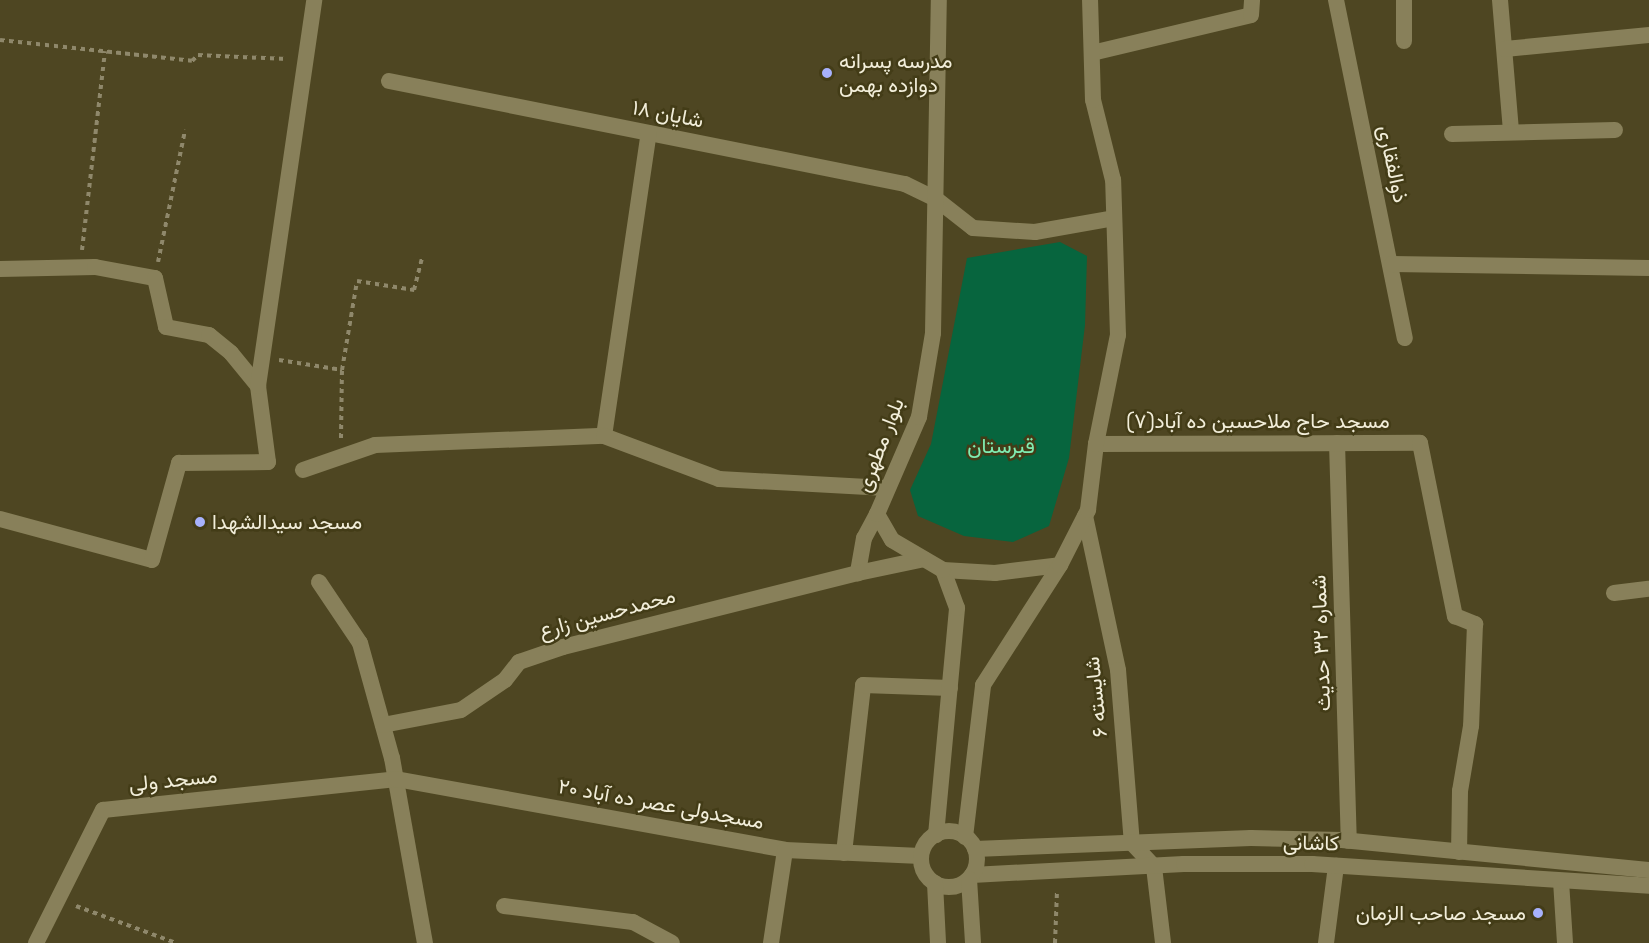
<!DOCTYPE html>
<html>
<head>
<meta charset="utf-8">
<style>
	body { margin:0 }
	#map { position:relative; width:1649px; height:943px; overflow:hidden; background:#4e4622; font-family:"Space Grotesk",Vazirmatn,sans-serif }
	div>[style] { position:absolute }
	.green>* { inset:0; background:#07653e }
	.path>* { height:4px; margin-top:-2px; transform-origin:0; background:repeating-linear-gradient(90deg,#8f886b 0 4.5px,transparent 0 9px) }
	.minor>* { height:16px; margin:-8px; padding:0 8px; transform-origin:8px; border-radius:8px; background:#88805a }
	.tertiary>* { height:16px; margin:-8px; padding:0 8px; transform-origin:8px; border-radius:8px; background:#88805a }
	.secondary>* { height:16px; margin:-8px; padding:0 8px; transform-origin:8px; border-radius:8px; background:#88805a }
	.secondary>.ring { margin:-8px; padding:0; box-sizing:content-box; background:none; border:16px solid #88805a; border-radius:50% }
	.dots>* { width:16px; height:16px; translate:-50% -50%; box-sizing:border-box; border:3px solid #433c17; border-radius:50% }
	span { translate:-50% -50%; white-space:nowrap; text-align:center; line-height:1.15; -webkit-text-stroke:5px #433c17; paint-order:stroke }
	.poi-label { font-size:21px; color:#f2eeda }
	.left { translate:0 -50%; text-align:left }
	.right { translate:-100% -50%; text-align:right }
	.street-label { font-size:21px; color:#f2eeda }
	.park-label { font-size:21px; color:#80edb2 }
</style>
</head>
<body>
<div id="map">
	<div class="green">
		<i style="clip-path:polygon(1060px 242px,1087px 256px,1085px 325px,1069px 458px,1049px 526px,1013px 542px,964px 536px,918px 516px,910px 490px,931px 444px,967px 258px)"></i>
	</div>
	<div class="path">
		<i style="left:0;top:40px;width:193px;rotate:6.2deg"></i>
		<i style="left:192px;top:61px;width:8px;rotate:-45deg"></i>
		<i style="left:198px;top:55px;width:89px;rotate:2.6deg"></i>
		<i style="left:82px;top:250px;width:200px;rotate:-83.4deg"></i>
		<i style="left:158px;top:262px;width:135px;rotate:-78.4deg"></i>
		<i style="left:279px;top:360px;width:64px;rotate:9deg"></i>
		<i style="left:341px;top:438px;width:68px;rotate:-89.2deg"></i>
		<i style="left:342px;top:370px;width:90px;rotate:-80.4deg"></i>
		<i style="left:357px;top:281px;width:58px;rotate:9deg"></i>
		<i style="left:414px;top:290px;width:32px;rotate:-76deg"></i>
		<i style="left:76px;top:906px;width:107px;rotate:20.3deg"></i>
		<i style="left:1055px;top:943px;width:53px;rotate:-87.8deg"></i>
	</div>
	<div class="minor">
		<i style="left:1336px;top:0;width:345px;rotate:78.5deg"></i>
		<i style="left:1500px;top:0;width:132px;rotate:85.2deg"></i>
		<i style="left:1404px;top:41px;width:41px;rotate:-90deg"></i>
		<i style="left:1505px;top:49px;width:145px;rotate:-5.6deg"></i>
		<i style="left:1092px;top:53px;width:163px;rotate:-13.4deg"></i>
		<i style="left:1251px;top:15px;width:15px;rotate:-86deg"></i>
		<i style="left:389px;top:81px;width:526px;rotate:11.29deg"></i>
		<i style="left:905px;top:184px;width:34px;rotate:26deg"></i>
		<i style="left:1452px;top:134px;width:163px;rotate:-1.4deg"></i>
		<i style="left:1392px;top:264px;width:257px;rotate:0.9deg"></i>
		<i style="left:0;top:269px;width:95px;rotate:-1.2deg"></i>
		<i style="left:95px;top:267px;width:61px;rotate:10.4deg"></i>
		<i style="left:155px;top:278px;width:50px;rotate:77.3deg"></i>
		<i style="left:166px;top:327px;width:44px;rotate:10.5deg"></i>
		<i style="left:209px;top:335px;width:28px;rotate:39deg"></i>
		<i style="left:231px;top:353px;width:43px;rotate:50.7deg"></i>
		<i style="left:604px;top:436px;width:306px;rotate:-81.6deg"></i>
		<i style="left:1337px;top:443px;width:398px;rotate:88.3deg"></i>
		<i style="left:1096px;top:444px;width:324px;rotate:-0.2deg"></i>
		<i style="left:1420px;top:443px;width:177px;rotate:78.6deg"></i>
		<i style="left:1455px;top:616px;width:22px;rotate:22deg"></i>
		<i style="left:1475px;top:624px;width:102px;rotate:92.2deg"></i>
		<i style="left:1471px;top:726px;width:66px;rotate:99.6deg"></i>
		<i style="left:1460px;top:791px;width:61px;rotate:90.9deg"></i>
		<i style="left:303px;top:470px;width:76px;rotate:-19.1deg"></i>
		<i style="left:375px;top:445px;width:229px;rotate:-2.3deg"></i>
		<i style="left:604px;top:436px;width:123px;rotate:20.5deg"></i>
		<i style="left:719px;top:479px;width:167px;rotate:3.1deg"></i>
		<i style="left:877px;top:514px;width:27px;rotate:118deg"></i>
		<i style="left:864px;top:538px;width:36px;rotate:100deg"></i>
		<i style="left:858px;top:573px;width:67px;rotate:-12deg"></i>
		<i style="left:1085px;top:516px;width:157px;rotate:77.9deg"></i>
		<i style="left:1118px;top:670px;width:174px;rotate:85.4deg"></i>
		<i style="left:1132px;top:843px;width:33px;rotate:47deg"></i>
		<i style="left:1154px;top:867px;width:77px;rotate:83.2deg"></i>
		<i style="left:0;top:519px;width:157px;rotate:15.1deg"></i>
		<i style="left:152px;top:560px;width:101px;rotate:-74.4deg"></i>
		<i style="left:179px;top:463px;width:89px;rotate:-0.6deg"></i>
		<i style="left:268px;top:462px;width:77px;rotate:-97.5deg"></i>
		<i style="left:258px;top:386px;width:390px;rotate:-81.7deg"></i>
		<i style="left:319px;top:582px;width:73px;rotate:56.1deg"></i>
		<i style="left:360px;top:643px;width:119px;rotate:74.5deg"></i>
		<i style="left:392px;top:758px;width:188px;rotate:79.9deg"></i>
		<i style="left:1614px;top:593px;width:35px;rotate:-7deg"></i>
		<i style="left:383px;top:725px;width:79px;rotate:-10.9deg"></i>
		<i style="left:461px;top:710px;width:53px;rotate:-34.3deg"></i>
		<i style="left:505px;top:680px;width:23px;rotate:-52deg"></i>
		<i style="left:519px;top:662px;width:46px;rotate:-18.8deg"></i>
		<i style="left:563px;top:647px;width:304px;rotate:-14.1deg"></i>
		<i style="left:844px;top:853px;width:169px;rotate:-83.5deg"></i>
		<i style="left:863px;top:685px;width:87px;rotate:2deg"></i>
		<i style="left:1561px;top:881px;width:62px;rotate:86.3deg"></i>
		<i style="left:504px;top:906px;width:130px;rotate:7.1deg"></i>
		<i style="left:633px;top:922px;width:44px;rotate:28.3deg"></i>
		<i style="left:36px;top:943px;width:149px;rotate:-63.3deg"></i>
		<i style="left:103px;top:810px;width:295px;rotate:-6deg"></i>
		<i style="left:396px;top:779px;width:395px;rotate:10.3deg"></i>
		<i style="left:785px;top:850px;width:136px;rotate:2.5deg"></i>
		<i style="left:771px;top:943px;width:94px;rotate:-81.4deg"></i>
		<i style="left:1326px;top:943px;width:78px;rotate:-82.6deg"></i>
	</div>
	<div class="tertiary">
		<i style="left:975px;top:849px;width:276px;rotate:-2.3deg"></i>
		<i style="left:1251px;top:838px;width:91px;rotate:1.3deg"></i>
		<i style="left:1342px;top:840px;width:308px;rotate:5.6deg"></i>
		<i style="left:972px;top:875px;width:212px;rotate:-3deg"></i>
		<i style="left:1184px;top:864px;width:128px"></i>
		<i style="left:1312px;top:864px;width:338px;rotate:3.7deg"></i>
	</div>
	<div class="secondary">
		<i style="left:936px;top:199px;width:47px;rotate:38.1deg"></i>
		<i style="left:973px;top:228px;width:62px;rotate:3.7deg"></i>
		<i style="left:1035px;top:232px;width:80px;rotate:-10deg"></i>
		<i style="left:943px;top:570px;width:52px;rotate:3.3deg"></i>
		<i style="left:995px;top:573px;width:65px;rotate:-7deg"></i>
		<i class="ring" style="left:921px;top:831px;width:40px;height:40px"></i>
		<i style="left:936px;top:835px;width:228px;rotate:-84.7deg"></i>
		<i style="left:957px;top:608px;width:40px;rotate:-110.2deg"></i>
		<i style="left:943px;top:570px;width:59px;rotate:-149.5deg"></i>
		<i style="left:892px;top:540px;width:30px;rotate:-120deg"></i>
		<i style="left:877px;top:514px;width:106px;rotate:-66.6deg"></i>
		<i style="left:919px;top:417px;width:85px;rotate:-80.5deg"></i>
		<i style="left:933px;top:333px;width:333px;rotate:-89deg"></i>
		<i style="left:965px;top:837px;width:153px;rotate:-83.2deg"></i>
		<i style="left:983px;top:685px;width:143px;rotate:-57.3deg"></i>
		<i style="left:1060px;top:565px;width:62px;rotate:-63deg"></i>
		<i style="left:1088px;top:510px;width:66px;rotate:-83.1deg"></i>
		<i style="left:1096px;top:444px;width:111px;rotate:-78.6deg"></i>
		<i style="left:1118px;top:335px;width:155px;rotate:-91.8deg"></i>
		<i style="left:1113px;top:180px;width:82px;rotate:-104deg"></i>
		<i style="left:1093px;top:100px;width:100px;rotate:-91.7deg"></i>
		<i style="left:969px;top:879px;width:64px;rotate:86.4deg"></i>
		<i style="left:935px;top:883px;width:60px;rotate:87.1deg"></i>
	</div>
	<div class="dots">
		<i style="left:827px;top:73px;background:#a7b1fc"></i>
		<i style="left:200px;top:522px;background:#a7b1fc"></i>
		<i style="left:1538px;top:913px;background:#a7b1fc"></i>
	</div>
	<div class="poi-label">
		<span class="left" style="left:839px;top:73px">مدرسه پسرانه<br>دوازده بهمن</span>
		<span class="left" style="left:212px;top:522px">مسجد سیدالشهدا</span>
		<span class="right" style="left:1526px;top:913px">مسجد صاحب الزمان</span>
	</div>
	<div class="street-label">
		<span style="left:668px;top:114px;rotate:11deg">شایان ۱۸</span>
		<span style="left:1393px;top:164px;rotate:78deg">ذوالفقاری</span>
		<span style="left:1258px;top:421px">مسجد حاج ملاحسین ده آباد(۷)</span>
		<span style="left:880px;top:445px;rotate:-69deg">بلوار مطهری</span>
		<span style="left:607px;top:613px;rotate:-15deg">محمدحسین زارع</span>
		<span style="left:1321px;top:643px;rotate:-92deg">شماره ۳۲ حدیث</span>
		<span style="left:1096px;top:697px;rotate:-96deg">شایسته ۶</span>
		<span style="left:173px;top:780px;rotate:-6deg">مسجد ولی</span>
		<span style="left:661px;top:804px;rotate:10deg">مسجدولی عصر ده آباد ۲۰</span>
		<span style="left:1311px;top:843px;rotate:1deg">کاشانی</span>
	</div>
	<div class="park-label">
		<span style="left:1001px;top:446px">قبرستان</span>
	</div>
</div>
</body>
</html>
